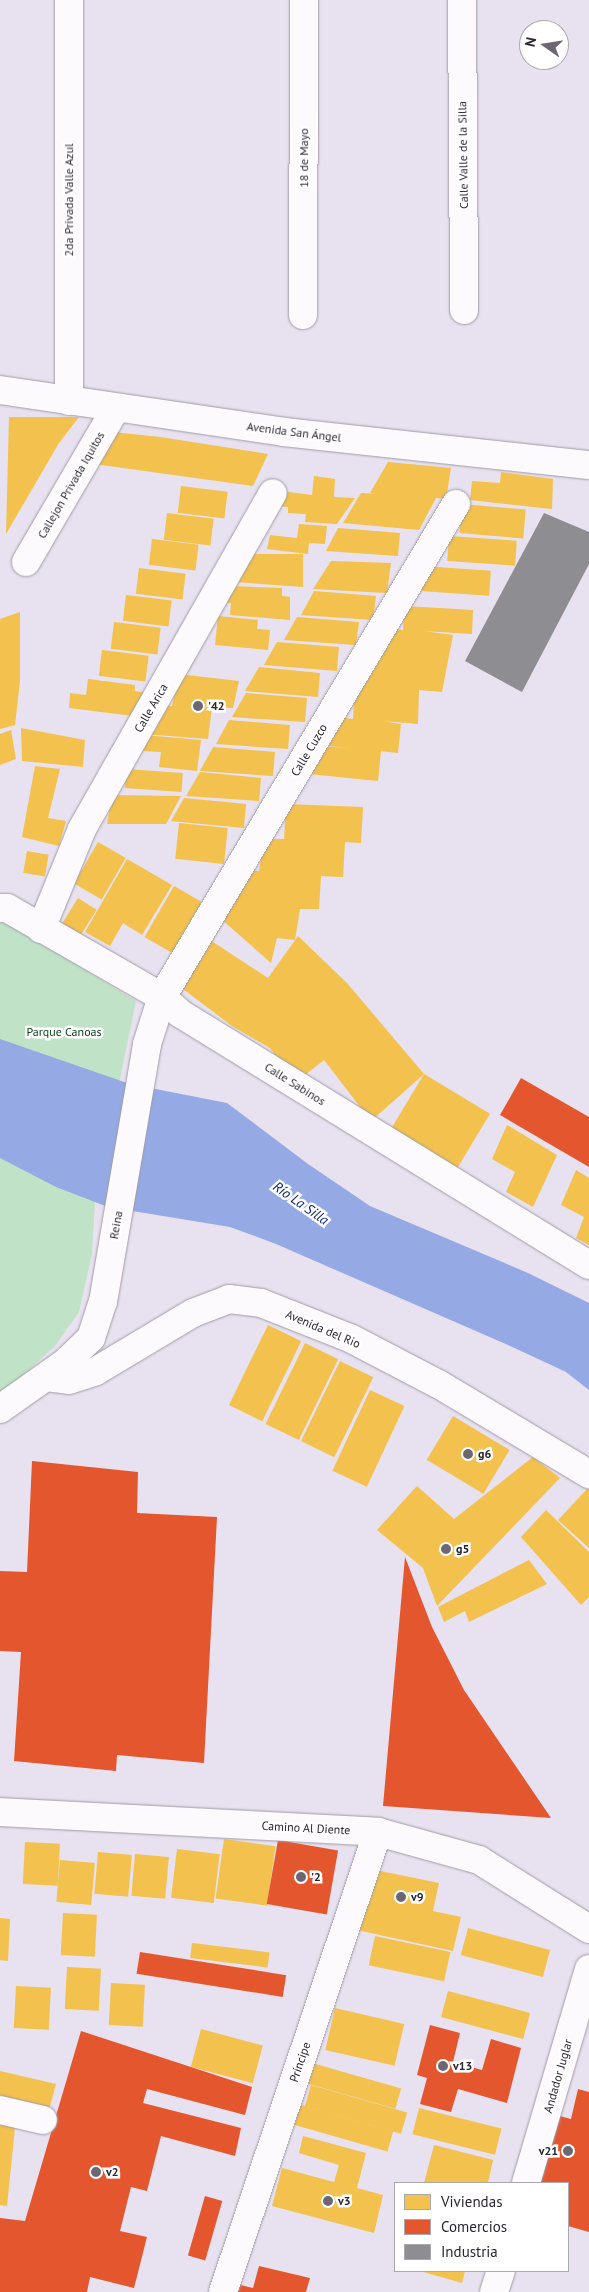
<!DOCTYPE html>
<html>
<head>
<meta charset="utf-8">
<style>
	body { margin:0 }
	#map { position:relative; width:589px; height:2292px; overflow:hidden; background:#e8e1ef; font-family:"PT Sans",sans-serif }
	div>[style] { position:absolute }
	.green>* { inset:0; background:#c0e2c7 }
	.water>* { inset:0; background:#95aae4 }
	.homes>* { inset:0; background:#f2c14e; transform-origin:0 0 }
	.shops>* { inset:0; background:#e4572e; transform-origin:0 0 }
	.industry>* { inset:0; background:#8d8d92 }
	.roads { filter:drop-shadow(0 0 1px #a09ba6) drop-shadow(0 0 1px #a09ba6) }
	.minor>* { height:28px; margin:-14px; padding:0 14px; transform-origin:14px; border-radius:14px; background:#fcfafd }
	.dots>* { width:14px; height:14px; translate:-50% -50%; box-sizing:border-box; border:2px solid #fff; border-radius:50% }
	span { translate:-50% -50%; white-space:nowrap; text-align:center; line-height:1.15; -webkit-text-stroke:5px #fff; paint-order:stroke }
	.street-label { font-size:12px; color:#2a252f }
	.poi-label { font-size:12px; color:#2a252f; font-weight:700 }
	.left { translate:0 -50%; text-align:left }
	.right { translate:-100% -50%; text-align:right }
	.park-label { font-size:12px; color:#043d13 }
	.water-label { font-size:14px; color:#082278; font-style:italic }
	.legend { position:absolute; left:394px; top:2182px; width:175px; height:90px; box-sizing:border-box; background:#fff; border:1px solid #aaa8ac; margin:0; padding:6px 9px; list-style:none; font-size:15px; color:#2a252f }
	.legend li { display:flex; align-items:center; gap:10px; height:25px }
	.legend b { width:25px; border:1px solid #aaa8ac }
	.north { position:absolute; left:519px; top:20px; width:50px; height:50px; box-sizing:border-box; background:#fff; border:1px solid #aaa8ac; border-radius:50%; rotate:283deg; font-size:14px; font-weight:700; line-height:20px; text-align:center; color:#2a252f }
	.north::after { content:''; display:block; margin:auto; width:18px; height:22px; background:#6c6772; clip-path:polygon(50% 0,100% 100%,50% 72%,0 100%) }
</style>
</head>
<body>
<div id="map">
	<div class="green">
		<i style="clip-path:polygon(0 923px,9px 924px,136px 1001px,95px 1200px,92px 1254px,79px 1312px,55px 1346px,0 1396px)"></i>
	</div>
	<div class="water">
		<i style="clip-path:polygon(0 1039px,130px 1084px,227px 1103px,308px 1164px,370px 1206px,528px 1273px,589px 1303px,589px 1390px,566px 1372px,508px 1345px,276px 1244px,230px 1227px,108px 1207px,56px 1187px,0 1158px)"></i>
	</div>
	<div class="homes">
		<i style="clip-path:polygon(9px 417px,79px 417px,59px 443px,6px 534px)"></i>
		<i style="clip-path:polygon(113px 432px,160px 437px,268px 454px,253px 486px,94px 464px)"></i>
		<i style="clip-path:polygon(388px 462px,451px 468px,446px 499px,436px 498px,419px 530px,343px 523px,361px 493px,377px 494px,370px 493px)"></i>
		<i style="clip-path:polygon(501px 472px,553px 479px,552px 509px,470px 500px,472px 481px,500px 483px)"></i>
		<i style="clip-path:polygon(314px 476px,335px 479px,334px 497px,355px 498px,337px 524px,305px 522px,306px 514px,288px 513px,288px 507px,273px 506px,281px 491px,312px 495px)"></i>
		<i style="left:181px;top:486px;width:47px;height:27px;rotate:7deg"></i>
		<i style="left:462px;top:504px;width:64px;height:29px;rotate:5deg"></i>
		<i style="left:167px;top:513px;width:47px;height:27px;rotate:7deg"></i>
		<i style="clip-path:polygon(299px 524px,327px 526px,325px 544px,309px 543px,308px 554px,267px 549px,270px 535px,297px 538px)"></i>
		<i style="clip-path:polygon(338px 528px,400px 533px,398px 556px,326px 551px)"></i>
		<i style="left:449px;top:536px;width:68px;height:25px;rotate:4deg"></i>
		<i style="left:152px;top:539px;width:47px;height:26px;rotate:7deg"></i>
		<i style="clip-path:polygon(250px 554px,303px 554px,303px 587px,234px 582px)"></i>
		<i style="clip-path:polygon(331px 561px,391px 563px,387px 593px,313px 589px)"></i>
		<i style="left:423px;top:566px;width:68px;height:25px;rotate:4deg"></i>
		<i style="left:139px;top:568px;width:47px;height:26px;rotate:7deg"></i>
		<i style="clip-path:polygon(231px 586px,282px 588px,282px 596px,290px 597px,290px 620px,230px 615px,231px 603px,222px 603px)"></i>
		<i style="clip-path:polygon(314px 591px,376px 596px,373px 620px,301px 615px)"></i>
		<i style="left:126px;top:595px;width:46px;height:26px;rotate:7deg"></i>
		<i style="clip-path:polygon(405px 606px,473px 610px,472px 634px,423px 631px,453px 635px,442px 692px,419px 690px,418px 724px,382px 721px,401px 724px,398px 753px,381px 751px,378px 781px,309px 774px,318px 746px,349px 748px,329px 746px,338px 717px,353px 719px,355px 687px,384px 629px,403px 630px)"></i>
		<i style="clip-path:polygon(20px 612px,20px 681px,15px 725px,0 729px,0 619px)"></i>
		<i style="clip-path:polygon(218px 616px,258px 620px,257px 629px,270px 630px,268px 650px,215px 645px)"></i>
		<i style="clip-path:polygon(297px 617px,359px 622px,356px 645px,284px 640px)"></i>
		<i style="left:114px;top:622px;width:47px;height:27px;rotate:7deg"></i>
		<i style="clip-path:polygon(277px 642px,339px 647px,337px 671px,264px 665px)"></i>
		<i style="left:102px;top:650px;width:47px;height:26px;rotate:7deg"></i>
		<i style="clip-path:polygon(259px 667px,320px 673px,318px 697px,245px 691px)"></i>
		<i style="clip-path:polygon(179px 674px,239px 681px,233px 708px,212px 707px,208px 739px,144px 734px,163px 706px,172px 706px)"></i>
		<i style="clip-path:polygon(88px 679px,135px 685px,135px 691px,146px 693px,133px 716px,69px 708px,70px 693px,86px 695px)"></i>
		<i style="clip-path:polygon(246px 693px,307px 698px,305px 722px,232px 717px)"></i>
		<i style="clip-path:polygon(229px 720px,290px 725px,288px 749px,216px 744px)"></i>
		<i style="clip-path:polygon(21px 728px,85px 740px,83px 767px,22px 761px)"></i>
		<i style="clip-path:polygon(11px 730px,16px 759px,0 765px,0 734px)"></i>
		<i style="clip-path:polygon(144px 735px,201px 740px,197px 771px,159px 767px,161px 752px,143px 751px)"></i>
		<i style="clip-path:polygon(213px 747px,275px 752px,273px 776px,200px 771px)"></i>
		<i style="clip-path:polygon(35px 766px,60px 769px,48px 818px,66px 821px,59px 846px,22px 837px)"></i>
		<i style="left:126px;top:769px;width:57px;height:19px;rotate:4deg"></i>
		<i style="clip-path:polygon(200px 772px,261px 778px,259px 801px,186px 796px)"></i>
		<i style="clip-path:polygon(112px 795px,181px 796px,166px 824px,107px 824px)"></i>
		<i style="clip-path:polygon(184px 798px,246px 804px,244px 828px,171px 821px)"></i>
		<i style="clip-path:polygon(286px 804px,363px 807px,361px 843px,345px 842px,343px 877px,321px 876px,319px 909px,300px 909px,295px 940px,277px 938px,271px 963px,220px 918px,246px 870px,259px 871px,264px 839px,284px 839px)"></i>
		<i style="left:179px;top:823px;width:49px;height:36px;rotate:6deg"></i>
		<i style="left:98px;top:842px;width:32px;height:48px;rotate:30deg"></i>
		<i style="left:27px;top:851px;width:22px;height:22px;rotate:10deg"></i>
		<i style="clip-path:polygon(127px 859px,172px 885px,142px 935px,123px 923px,110px 946px,85px 932px)"></i>
		<i style="left:174px;top:886px;width:32px;height:59px;rotate:30deg"></i>
		<i style="left:78px;top:898px;width:22px;height:32px;rotate:32deg"></i>
		<i style="clip-path:polygon(298px 936px,347px 983px,424px 1074px,371px 1121px,324px 1060px,296px 1082px,270px 1048px,232px 1026px,179px 986px,210px 940px,268px 978px)"></i>
		<i style="left:424px;top:1074px;width:77px;height:67px;rotate:31deg"></i>
		<i style="clip-path:polygon(507px 1125px,557px 1155px,533px 1207px,506px 1192px,515px 1172px,492px 1159px)"></i>
		<i style="clip-path:polygon(576px 1170px,589px 1178px,589px 1245px,576px 1238px,584px 1217px,561px 1205px)"></i>
		<i style="left:268px;top:1325px;width:37px;height:89px;rotate:26deg"></i>
		<i style="left:305px;top:1343px;width:37px;height:90px;rotate:26deg"></i>
		<i style="left:340px;top:1361px;width:37px;height:89px;rotate:26deg"></i>
		<i style="left:370px;top:1390px;width:38px;height:89px;rotate:25deg"></i>
		<i style="left:453px;top:1416px;width:66px;height:51px;rotate:31deg"></i>
		<i style="clip-path:polygon(533px 1457px,560px 1478px,437px 1606px,423px 1568px,377px 1530px,417px 1486px,454px 1519px)"></i>
		<i style="clip-path:polygon(589px 1487px,589px 1548px,558px 1520px)"></i>
		<i style="clip-path:polygon(546px 1510px,589px 1552px,589px 1597px,581px 1605px,521px 1537px)"></i>
		<i style="clip-path:polygon(529px 1560px,547px 1584px,469px 1622px,465px 1611px,444px 1622px,438px 1607px)"></i>
		<i style="left:224px;top:1839px;width:52px;height:60px;rotate:8deg"></i>
		<i style="left:25px;top:1842px;width:35px;height:42px;rotate:3deg"></i>
		<i style="left:177px;top:1849px;width:43px;height:49px;rotate:7deg"></i>
		<i style="left:98px;top:1852px;width:34px;height:42px;rotate:5deg"></i>
		<i style="left:135px;top:1854px;width:34px;height:42px;rotate:5deg"></i>
		<i style="left:60px;top:1860px;width:35px;height:42px;rotate:5deg"></i>
		<i style="clip-path:polygon(371px 1869px,439px 1883px,433px 1911px,461px 1917px,453px 1951px,357px 1930px)"></i>
		<i style="left:63px;top:1913px;width:34px;height:42px;rotate:3deg"></i>
		<i style="clip-path:polygon(0 1918px,10px 1919px,8px 1961px,0 1960px)"></i>
		<i style="left:468px;top:1928px;width:85px;height:28px;rotate:15deg"></i>
		<i style="left:375px;top:1936px;width:77px;height:30px;rotate:12deg"></i>
		<i style="left:192px;top:1943px;width:78px;height:15px;rotate:7deg"></i>
		<i style="left:67px;top:1967px;width:34px;height:42px;rotate:3deg"></i>
		<i style="left:111px;top:1983px;width:34px;height:42px;rotate:3deg"></i>
		<i style="left:16px;top:1986px;width:35px;height:42px;rotate:3deg"></i>
		<i style="left:448px;top:1991px;width:85px;height:27px;rotate:15deg"></i>
		<i style="left:335px;top:2008px;width:71px;height:43px;rotate:13deg"></i>
		<i style="left:201px;top:2029px;width:64px;height:39px;rotate:15deg"></i>
		<i style="left:305px;top:2061px;width:100px;height:21px;rotate:16deg"></i>
		<i style="clip-path:polygon(0 2071px,56px 2084px,49px 2110px,0 2098px)"></i>
		<i style="left:311px;top:2085px;width:100px;height:22px;rotate:16deg"></i>
		<i style="left:298px;top:2104px;width:99px;height:21px;rotate:16deg"></i>
		<i style="left:419px;top:2108px;width:85px;height:27px;rotate:14deg"></i>
		<i style="clip-path:polygon(0 2116px,16px 2118px,7px 2206px,0 2205px)"></i>
		<i style="clip-path:polygon(303px 2136px,366px 2153px,357px 2188px,383px 2195px,374px 2233px,272px 2206px,282px 2168px,334px 2182px,339px 2165px,299px 2153px)"></i>
		<i style="clip-path:polygon(434px 2145px,493px 2160px,488px 2183px,424px 2183px)"></i>
		<i style="clip-path:polygon(420px 2271px,465px 2271px,462px 2283px)"></i>
	</div>
	<div class="shops">
		<i style="clip-path:polygon(521px 1078px,589px 1117px,589px 1167px,500px 1115px)"></i>
		<i style="clip-path:polygon(32px 1461px,138px 1472px,137px 1513px,217px 1517px,204px 1763px,117px 1755px,116px 1771px,14px 1761px,21px 1652px,0 1651px,0 1571px,27px 1572px)"></i>
		<i style="clip-path:polygon(405px 1557px,432px 1627px,464px 1690px,551px 1818px,383px 1806px)"></i>
		<i style="left:278px;top:1840px;width:61px;height:65px;rotate:10deg"></i>
		<i style="left:140px;top:1952px;width:148px;height:22px;rotate:9deg"></i>
		<i style="clip-path:polygon(430px 2025px,460px 2033px,453px 2062px,482px 2070px,491px 2039px,521px 2048px,507px 2103px,458px 2089px,451px 2112px,420px 2104px,427px 2078px,417px 2075px)"></i>
		<i style="clip-path:polygon(81px 2031px,252px 2087px,245px 2115px,147px 2089px,143px 2103px,241px 2128px,235px 2156px,161px 2136px,147px 2191px,131px 2187px,120px 2231px,147px 2237px,134px 2288px,90px 2277px,87px 2292px,0 2292px,0 2218px,25px 2221px)"></i>
		<i style="clip-path:polygon(578px 2089px,589px 2092px,589px 2232px,568px 2226px,568px 2183px,537px 2183px,556px 2115px,571px 2119px)"></i>
		<i style="left:205px;top:2196px;width:18px;height:62px;rotate:16deg"></i>
		<i style="clip-path:polygon(259px 2266px,310px 2278px,306px 2292px,229px 2292px,232px 2283px,253px 2288px)"></i>
	</div>
	<div class="industry">
		<i style="clip-path:polygon(544px 513px,589px 532px,589px 564px,522px 692px,465px 661px)"></i>
	</div>
	<div class="roads">
		<div class="minor">
			<i style="left:462px;top:0;width:310px;rotate:89.6deg"></i>
			<i style="left:303px;top:315px;width:315px;rotate:-89.8deg"></i>
			<i style="left:0;top:390px;width:287px;rotate:8.4deg"></i>
			<i style="left:284px;top:432px;width:307px;rotate:6.2deg"></i>
			<i style="left:69px;top:401px;width:401px;rotate:-90deg"></i>
			<i style="left:26px;top:562px;width:178px;rotate:-59.7deg"></i>
			<i style="left:0;top:908px;width:7px"></i>
			<i style="left:7px;top:908px;width:179px;rotate:29.9deg"></i>
			<i style="left:162px;top:997px;width:25px;rotate:42deg"></i>
			<i style="left:181px;top:1014px;width:479px;rotate:31.6deg"></i>
			<i style="left:41px;top:929px;width:108px;rotate:-67.7deg"></i>
			<i style="left:82px;top:829px;width:386px;rotate:-60.4deg"></i>
			<i style="left:46px;top:1377px;width:23px;rotate:7deg"></i>
			<i style="left:69px;top:1380px;width:28px;rotate:-18deg"></i>
			<i style="left:96px;top:1371px;width:113px;rotate:-30.9deg"></i>
			<i style="left:193px;top:1313px;width:39px;rotate:-21deg"></i>
			<i style="left:229px;top:1299px;width:32px;rotate:7deg"></i>
			<i style="left:261px;top:1303px;width:96px;rotate:21.5deg"></i>
			<i style="left:350px;top:1338px;width:102px;rotate:27.6deg"></i>
			<i style="left:440px;top:1385px;width:174px;rotate:30.9deg"></i>
			<i style="left:0;top:1409px;width:80px;rotate:-35.3deg"></i>
			<i style="left:65px;top:1363px;width:36px;rotate:-44deg"></i>
			<i style="left:91px;top:1338px;width:38px;rotate:-72deg"></i>
			<i style="left:103px;top:1302px;width:262px;rotate:-80.3deg"></i>
			<i style="left:147px;top:1044px;width:49px;rotate:-72.3deg"></i>
			<i style="left:162px;top:997px;width:574px;rotate:-59.19deg"></i>
			<i style="left:0;top:1812px;width:379px;rotate:3deg"></i>
			<i style="left:378px;top:1832px;width:105px;rotate:15.5deg"></i>
			<i style="left:479px;top:1860px;width:130px;rotate:32.1deg"></i>
			<i style="left:0;top:2110px;width:44px;rotate:13.1deg"></i>
			<i style="left:526px;top:2183px;width:223px;rotate:-73.6deg"></i>
			<i style="left:223px;top:2292px;width:485px;rotate:-71.4deg"></i>
			<i style="left:494px;top:2292px;width:22px;rotate:-72deg"></i>
		</div>
	</div>
	<div class="dots">
		<i style="left:198px;top:706px;background:#6c6772"></i>
		<i style="left:468px;top:1454px;background:#6c6772"></i>
		<i style="left:446px;top:1549px;background:#6c6772"></i>
		<i style="left:301px;top:1877px;background:#6c6772"></i>
		<i style="left:401px;top:1897px;background:#6c6772"></i>
		<i style="left:443px;top:2066px;background:#6c6772"></i>
		<i style="left:568px;top:2151px;background:#6c6772"></i>
		<i style="left:96px;top:2172px;background:#6c6772"></i>
		<i style="left:328px;top:2201px;background:#6c6772"></i>
	</div>
	<div class="street-label">
		<span style="left:463px;top:155px;rotate:-91deg">Calle Valle de la Silla</span>
		<span style="left:304px;top:158px;rotate:-90deg">18 de Mayo</span>
		<span style="left:69px;top:200px;rotate:-90deg">2da Privada Valle Azul</span>
		<span style="left:294px;top:432px;rotate:7deg">Avenida San Ángel</span>
		<span style="left:71px;top:485px;rotate:-60deg">Callejon Privada Iquitos</span>
		<span style="left:151px;top:708px;rotate:-60deg">Calle Arica</span>
		<span style="left:309px;top:750px;rotate:-59deg">Calle Cuzco</span>
		<span style="left:295px;top:1084px;rotate:32deg">Calle Sabinos</span>
		<span style="left:116px;top:1225px;rotate:-80deg">Reina</span>
		<span style="left:323px;top:1329px;rotate:23deg">Avenida del Rio</span>
		<span style="left:306px;top:1828px;rotate:3deg">Camino Al Diente</span>
		<span style="left:300px;top:2062px;rotate:-71deg">Príncipe</span>
		<span style="left:558px;top:2076px;rotate:-74deg">Andador Juglar</span>
	</div>
	<div class="poi-label">
		<span class="left" style="left:208px;top:706px">'42</span>
		<span class="left" style="left:478px;top:1454px">g6</span>
		<span class="left" style="left:456px;top:1549px">g5</span>
		<span class="left" style="left:311px;top:1877px">'2</span>
		<span class="left" style="left:411px;top:1897px">v9</span>
		<span class="left" style="left:453px;top:2066px">v13</span>
		<span class="right" style="left:558px;top:2151px">v21</span>
		<span class="left" style="left:106px;top:2172px">v2</span>
		<span class="left" style="left:338px;top:2201px">v3</span>
	</div>
	<div class="park-label">
		<span style="left:64px;top:1032px">Parque Canoas</span>
	</div>
	<div class="water-label">
		<span style="left:301px;top:1203px;rotate:35deg">Río La Silla</span>
	</div>
	<ul class="legend">
	<li><b style="height:14px;background:#f2c14e"></b>Viviendas</li>
	<li><b style="height:14px;background:#e4572e"></b>Comercios</li>
	<li><b style="height:14px;background:#8d8d92"></b>Industria</li>
	</ul>
	<div class="north">N</div>
</div>
</body>
</html>
